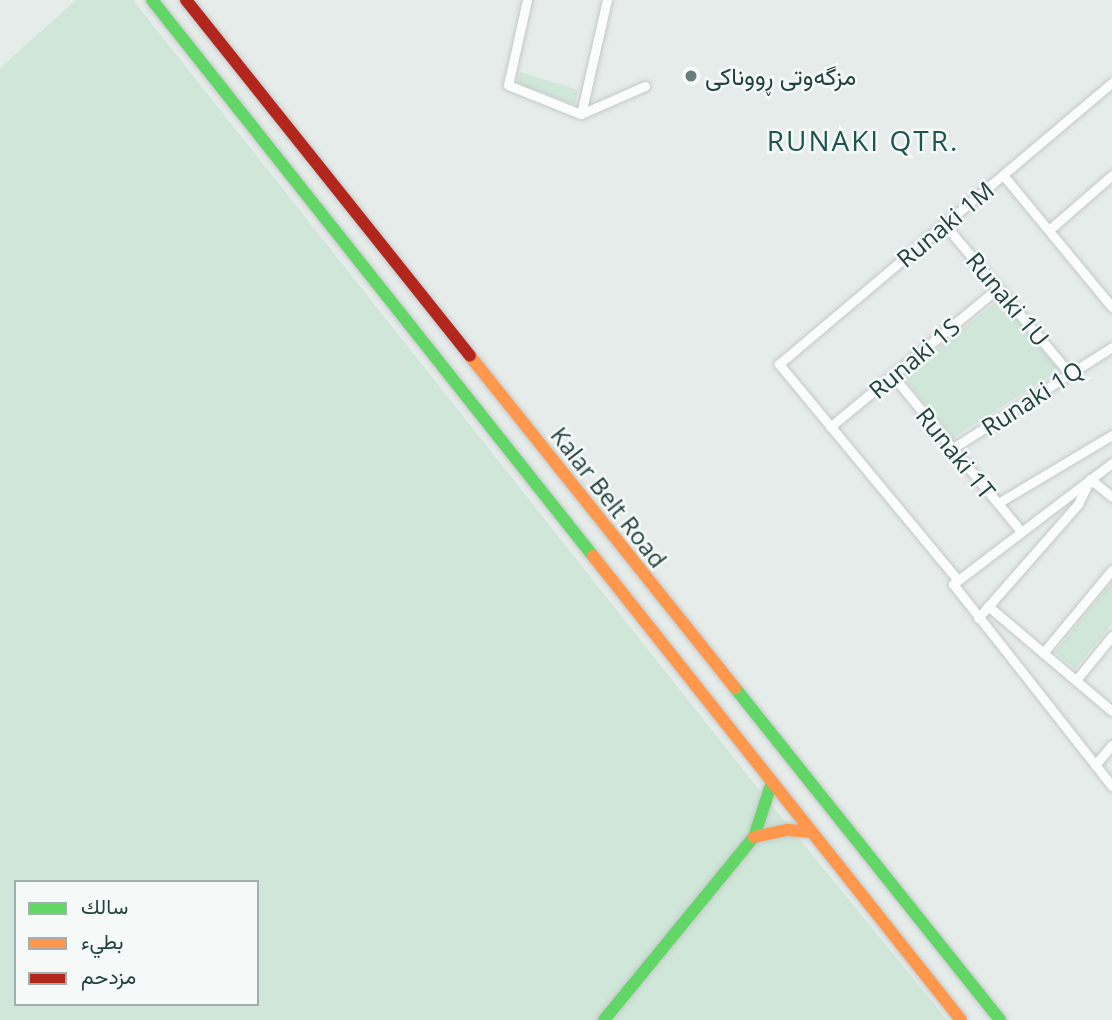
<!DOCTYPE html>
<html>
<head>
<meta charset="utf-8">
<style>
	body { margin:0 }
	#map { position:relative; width:1112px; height:1020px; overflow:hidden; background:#e6ecea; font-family:"Open Sans",Vazirmatn,sans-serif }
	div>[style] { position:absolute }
	.green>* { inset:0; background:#cfe6d8 }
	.roads { filter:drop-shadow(0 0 2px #c3c9c7) drop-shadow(0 0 2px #c3c9c7) }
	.street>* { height:9px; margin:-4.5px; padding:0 4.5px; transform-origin:4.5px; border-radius:4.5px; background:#fbfcfc }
	.fast>* { height:12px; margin:-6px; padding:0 6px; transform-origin:6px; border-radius:6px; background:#63d668 }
	.slow>* { height:12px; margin:-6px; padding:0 6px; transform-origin:6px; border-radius:6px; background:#ff974d }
	.jam>* { height:12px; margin:-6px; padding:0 6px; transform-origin:6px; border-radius:6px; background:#b3261e }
	.dots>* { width:19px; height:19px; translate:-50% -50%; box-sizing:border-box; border:4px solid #f5faf8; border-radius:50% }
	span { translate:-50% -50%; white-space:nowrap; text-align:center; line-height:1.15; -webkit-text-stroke:5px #f5faf8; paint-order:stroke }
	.poi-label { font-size:24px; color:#22423d }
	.left { translate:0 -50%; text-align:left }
	.street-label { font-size:24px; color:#22423d }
	.quarter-label { font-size:28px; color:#1c554f; letter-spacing:2px }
	.legend { position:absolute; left:14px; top:880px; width:245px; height:126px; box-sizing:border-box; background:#f5faf8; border:2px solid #a1b0ad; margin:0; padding:9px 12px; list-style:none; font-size:21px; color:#22423d }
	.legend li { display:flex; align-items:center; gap:14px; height:35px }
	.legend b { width:35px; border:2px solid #a1b0ad }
</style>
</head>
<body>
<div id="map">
	<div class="green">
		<i style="clip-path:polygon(evenodd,76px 0,133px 0,753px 782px,947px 1020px,0 1020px,0 68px,76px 0,16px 882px,257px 882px,257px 1004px,16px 1004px,16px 882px)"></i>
		<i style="clip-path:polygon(520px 72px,578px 90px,575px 104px,517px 84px)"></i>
		<i style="clip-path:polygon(1000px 299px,1059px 370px,953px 438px,903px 376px)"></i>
		<i style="clip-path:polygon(1112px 582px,1112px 624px,1075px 669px,1055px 652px)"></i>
	</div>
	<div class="roads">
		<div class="street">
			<i style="left:527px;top:0;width:87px;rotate:102.6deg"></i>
			<i style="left:508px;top:85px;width:79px;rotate:21.7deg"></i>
			<i style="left:581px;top:114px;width:117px;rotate:-77.2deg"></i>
			<i style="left:581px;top:114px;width:70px;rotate:-23.6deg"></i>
			<i style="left:1003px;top:175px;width:171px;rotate:50.5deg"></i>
			<i style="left:945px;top:225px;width:194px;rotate:50deg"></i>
			<i style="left:1049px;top:230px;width:84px;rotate:-41.1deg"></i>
			<i style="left:893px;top:376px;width:200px;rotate:50.5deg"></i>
			<i style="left:830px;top:427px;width:218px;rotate:-39.6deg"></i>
			<i style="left:953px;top:448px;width:188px;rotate:-32.4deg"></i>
			<i style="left:1112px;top:463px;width:200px;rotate:142.7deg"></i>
			<i style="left:953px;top:584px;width:257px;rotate:51.8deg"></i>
			<i style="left:998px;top:503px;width:133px;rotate:-30.8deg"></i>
			<i style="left:956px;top:578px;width:278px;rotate:-129.6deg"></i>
			<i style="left:779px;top:364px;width:436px;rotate:-40.2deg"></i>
			<i style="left:988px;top:606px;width:162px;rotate:40.3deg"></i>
			<i style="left:978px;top:618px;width:152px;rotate:-48.7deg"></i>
			<i style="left:1078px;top:504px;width:28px;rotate:-64deg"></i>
			<i style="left:1090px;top:479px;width:28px;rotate:39deg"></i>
			<i style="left:1043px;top:653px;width:108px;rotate:-50.3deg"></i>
			<i style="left:1076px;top:680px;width:57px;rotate:-50.7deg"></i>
			<i style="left:1095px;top:765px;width:26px;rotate:-50deg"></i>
		</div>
		<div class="fast">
			<i style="left:152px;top:0;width:710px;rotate:51.58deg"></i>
			<i style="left:735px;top:688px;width:425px;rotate:51.4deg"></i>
			<i style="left:604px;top:1020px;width:237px;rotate:-50.7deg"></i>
			<i style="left:754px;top:837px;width:58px;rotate:-71.9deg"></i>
		</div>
		<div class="slow">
			<i style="left:470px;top:356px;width:425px;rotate:51.4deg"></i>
			<i style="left:593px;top:556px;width:592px;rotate:51.58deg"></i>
			<i style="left:754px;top:837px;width:35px;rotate:-12deg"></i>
			<i style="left:788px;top:830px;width:23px;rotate:5deg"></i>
		</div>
		<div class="jam">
			<i style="left:186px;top:0;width:455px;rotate:51.4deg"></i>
		</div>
	</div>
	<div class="dots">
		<i style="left:691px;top:76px;background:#677e7a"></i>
	</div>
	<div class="poi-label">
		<span class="left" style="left:705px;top:76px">مزگەوتی ڕووناکی</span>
	</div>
	<div class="street-label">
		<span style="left:945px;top:224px;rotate:-40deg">Runaki 1M</span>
		<span style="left:1008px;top:299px;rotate:50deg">Runaki 1U</span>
		<span style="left:914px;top:358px;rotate:-40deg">Runaki 1S</span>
		<span style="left:1032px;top:398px;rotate:-33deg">Runaki 1Q</span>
		<span style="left:956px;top:453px;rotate:51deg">Runaki 1T</span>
		<span style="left:609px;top:497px;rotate:52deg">Kalar Belt Road</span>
	</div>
	<div class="quarter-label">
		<span style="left:863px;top:140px">RUNAKI QTR.</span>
	</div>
	<ul class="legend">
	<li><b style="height:9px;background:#63d668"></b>سالك</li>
	<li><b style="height:9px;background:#ff974d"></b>بطيء</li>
	<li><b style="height:9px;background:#b3261e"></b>مزدحم</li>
	</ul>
</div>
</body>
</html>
